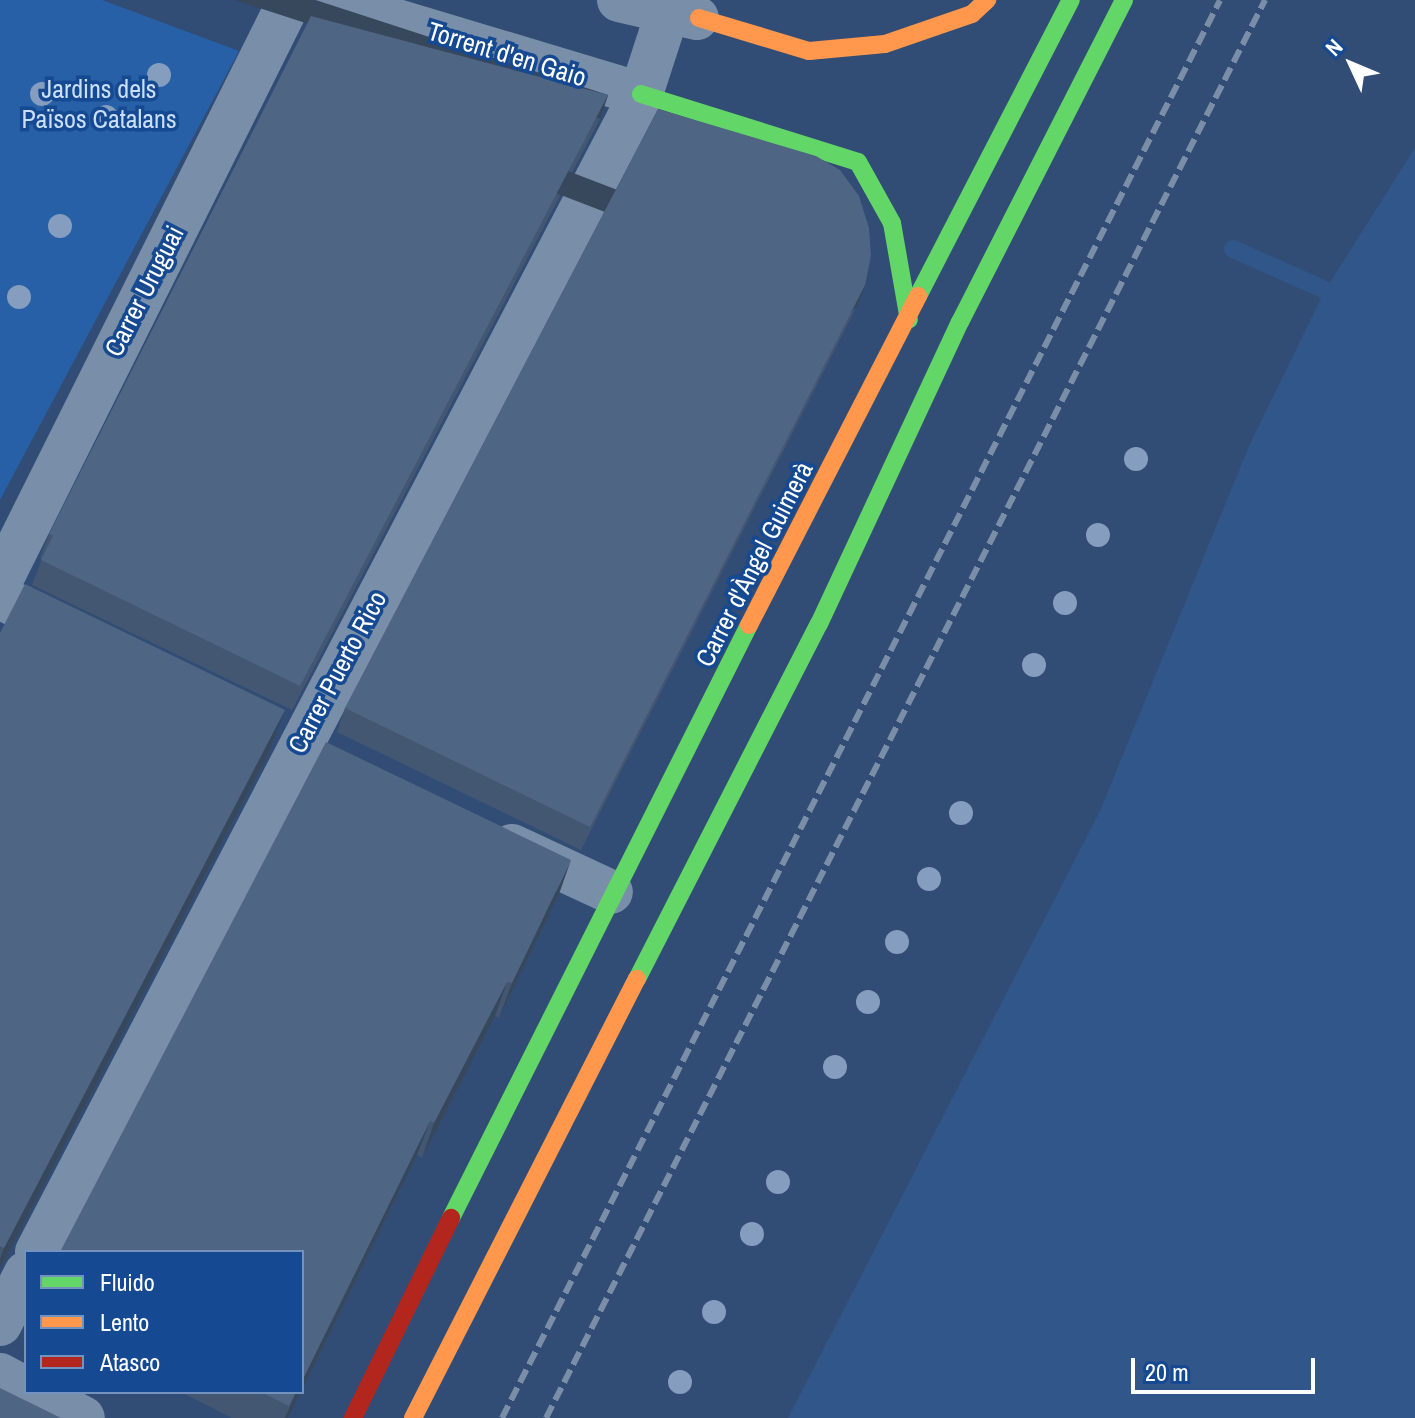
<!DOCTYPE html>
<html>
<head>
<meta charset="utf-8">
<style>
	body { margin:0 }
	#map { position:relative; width:1415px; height:1418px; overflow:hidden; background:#314d75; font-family:"Archivo Narrow",sans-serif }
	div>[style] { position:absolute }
	.green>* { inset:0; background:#2860a8 }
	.water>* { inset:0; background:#30568a }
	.stream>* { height:18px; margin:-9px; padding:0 9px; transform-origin:9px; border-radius:9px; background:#30568a }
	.street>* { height:44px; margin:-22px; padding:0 22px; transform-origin:22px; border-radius:22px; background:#798ea8 }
	.fast>* { height:18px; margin:-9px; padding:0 9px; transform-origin:9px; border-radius:9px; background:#63d668 }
	.slow>* { height:18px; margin:-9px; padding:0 9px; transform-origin:9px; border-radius:9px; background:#ff974d }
	.jam>* { height:18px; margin:-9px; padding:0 9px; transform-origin:9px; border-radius:9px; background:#b3261e }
	.rail>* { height:6px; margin-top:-3px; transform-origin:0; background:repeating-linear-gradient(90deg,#7b8ea7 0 14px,transparent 0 20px) }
	.trees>* { width:24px; height:24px; margin:-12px; border-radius:50%; background:#859dbf }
	.wall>* { inset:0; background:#435772 }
	.shaded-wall>* { inset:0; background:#37475c; transform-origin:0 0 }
	.building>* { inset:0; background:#4e6584 }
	span { translate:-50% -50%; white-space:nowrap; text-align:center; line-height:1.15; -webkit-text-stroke:7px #154991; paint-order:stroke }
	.street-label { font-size:26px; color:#fff }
	.park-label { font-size:26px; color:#c9dffc }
	.legend { position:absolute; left:24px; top:1250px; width:280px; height:144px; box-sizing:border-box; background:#154991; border:2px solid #7392bd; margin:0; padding:10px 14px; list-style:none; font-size:24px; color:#fff }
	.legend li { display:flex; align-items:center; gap:16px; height:40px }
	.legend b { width:40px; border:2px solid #7392bd }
	.north { position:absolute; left:1311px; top:24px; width:80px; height:80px; -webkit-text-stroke:6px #154991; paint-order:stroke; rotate:314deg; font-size:22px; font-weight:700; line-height:32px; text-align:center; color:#fff }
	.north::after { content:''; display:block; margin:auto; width:28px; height:36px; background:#fff; clip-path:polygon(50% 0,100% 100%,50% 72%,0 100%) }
	.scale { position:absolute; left:1131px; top:1358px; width:184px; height:36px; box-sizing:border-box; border:4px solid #fff; border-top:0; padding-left:10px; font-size:24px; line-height:28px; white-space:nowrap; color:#fff; -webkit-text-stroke:6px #154991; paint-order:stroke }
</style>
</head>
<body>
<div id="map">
	<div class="green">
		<i style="clip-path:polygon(0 0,102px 0,239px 51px,0 500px)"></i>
	</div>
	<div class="water">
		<i style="clip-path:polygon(1415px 148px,1415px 1418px,788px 1418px,1100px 811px,1249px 446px,1325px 290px)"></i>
	</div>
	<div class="stream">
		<i style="left:1233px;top:249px;width:101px;rotate:24deg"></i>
	</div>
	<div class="street">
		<i style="left:327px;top:0;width:328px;rotate:16.7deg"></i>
		<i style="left:619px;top:0;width:80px;rotate:13deg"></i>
		<i style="left:0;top:582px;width:650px;rotate:-63.51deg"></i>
		<i style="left:0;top:597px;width:76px;rotate:27.2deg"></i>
		<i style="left:512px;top:846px;width:109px;rotate:24.9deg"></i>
		<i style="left:37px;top:1252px;width:1306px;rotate:-62.45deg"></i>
		<i style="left:641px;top:94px;width:87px;rotate:-72deg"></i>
		<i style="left:0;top:1324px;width:57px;rotate:-63deg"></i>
		<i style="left:0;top:1375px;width:30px;rotate:28deg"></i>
		<i style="left:32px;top:1392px;width:57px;rotate:27deg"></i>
	</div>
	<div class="fast">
		<i style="left:641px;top:94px;width:227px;rotate:17.4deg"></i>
		<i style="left:858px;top:162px;width:70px;rotate:60.9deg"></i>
		<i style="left:892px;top:223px;width:98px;rotate:80.1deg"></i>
		<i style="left:918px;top:296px;width:333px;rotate:-62.7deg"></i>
		<i style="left:637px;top:979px;width:399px;rotate:-62.9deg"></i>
		<i style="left:819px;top:624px;width:333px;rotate:-65deg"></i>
		<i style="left:960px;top:322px;width:361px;rotate:-63deg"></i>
		<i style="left:451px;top:1218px;width:664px;rotate:-63.32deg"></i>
	</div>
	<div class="slow">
		<i style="left:699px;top:18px;width:115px;rotate:16.7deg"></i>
		<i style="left:809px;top:51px;width:76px;rotate:-5.3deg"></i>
		<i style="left:885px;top:44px;width:92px;rotate:-19deg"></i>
		<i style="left:972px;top:14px;width:21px;rotate:-43deg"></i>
		<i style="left:749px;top:625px;width:370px;rotate:-62.8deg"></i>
		<i style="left:413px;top:1418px;width:493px;rotate:-63deg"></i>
	</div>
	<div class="jam">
		<i style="left:353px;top:1418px;width:223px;rotate:-63.9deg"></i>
	</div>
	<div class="rail">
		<i style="left:502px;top:1418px;width:1589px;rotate:-63.14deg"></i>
		<i style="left:546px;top:1418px;width:1590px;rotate:-63.11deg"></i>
	</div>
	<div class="trees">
		<i style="left:159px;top:75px"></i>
		<i style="left:42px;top:94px"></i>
		<i style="left:106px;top:117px"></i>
		<i style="left:60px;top:226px"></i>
		<i style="left:19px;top:297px"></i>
		<i style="left:1136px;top:459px"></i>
		<i style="left:1098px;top:535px"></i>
		<i style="left:1065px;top:603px"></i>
		<i style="left:1034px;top:665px"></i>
		<i style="left:961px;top:813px"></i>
		<i style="left:929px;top:879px"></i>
		<i style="left:897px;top:942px"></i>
		<i style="left:868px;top:1002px"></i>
		<i style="left:835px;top:1067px"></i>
		<i style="left:778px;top:1182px"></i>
		<i style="left:752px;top:1234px"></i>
		<i style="left:714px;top:1312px"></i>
		<i style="left:680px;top:1382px"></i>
	</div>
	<div class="wall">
		<i style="clip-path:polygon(608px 95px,600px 119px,292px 710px,32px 585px,42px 559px,40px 558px,49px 534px)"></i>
		<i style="clip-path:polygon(856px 308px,581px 850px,337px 732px,345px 708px)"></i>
		<i style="clip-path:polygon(0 633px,268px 754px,0 1269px)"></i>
		<i style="clip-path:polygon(559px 894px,499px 1018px,495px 1016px,422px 1158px,417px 1155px,302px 1390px,302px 1252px)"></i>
		<i style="clip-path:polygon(181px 1392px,301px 1392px,288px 1418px,232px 1418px)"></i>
	</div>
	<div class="shaded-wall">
		<i style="left:608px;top:95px;width:25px;height:666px;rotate:108deg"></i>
		<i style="left:865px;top:285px;width:25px;height:608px;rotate:111deg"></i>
		<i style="clip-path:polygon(285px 710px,268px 754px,0 1269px,0 1259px,4px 1248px)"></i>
		<i style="clip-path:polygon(571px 860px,559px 894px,499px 1018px,512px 983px)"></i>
		<i style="clip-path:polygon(507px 982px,495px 1016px,422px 1158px,434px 1123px)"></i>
		<i style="clip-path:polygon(430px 1121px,417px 1155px,302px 1390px,302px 1381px)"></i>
		<i style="clip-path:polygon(296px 1392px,301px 1392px,288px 1418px,285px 1418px)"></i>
	</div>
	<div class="building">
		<i style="clip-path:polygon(311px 16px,608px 95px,300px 686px,41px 560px,53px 536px,49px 534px)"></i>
		<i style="clip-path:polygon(658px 109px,816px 156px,840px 170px,859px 196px,869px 228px,871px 256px,865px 285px,590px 827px,345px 708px)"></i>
		<i style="clip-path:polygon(25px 584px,285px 710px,4px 1248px,0 1246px,0 633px)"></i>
		<i style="clip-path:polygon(326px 742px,571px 860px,512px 983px,507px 982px,434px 1123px,430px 1121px,302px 1381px,302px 1252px,60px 1252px)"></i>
		<i style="clip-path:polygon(0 1388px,61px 1418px,0 1418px)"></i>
		<i style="clip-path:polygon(261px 1392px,296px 1392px,289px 1406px)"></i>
	</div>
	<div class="street-label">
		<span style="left:507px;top:54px;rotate:17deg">Torrent d'en Gaio</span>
		<span style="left:144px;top:291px;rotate:-63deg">Carrer Uruguai</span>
		<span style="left:754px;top:564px;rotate:-63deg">Carrer d'Àngel Guimerà</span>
		<span style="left:337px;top:672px;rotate:-62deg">Carrer Puerto Rico</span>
	</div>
	<div class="park-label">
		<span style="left:99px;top:104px">Jardins dels<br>Països Catalans</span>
	</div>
	<ul class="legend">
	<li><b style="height:10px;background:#63d668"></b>Fluido</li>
	<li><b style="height:10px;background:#ff974d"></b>Lento</li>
	<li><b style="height:10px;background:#b3261e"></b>Atasco</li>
	</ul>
	<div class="north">N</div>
	<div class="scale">20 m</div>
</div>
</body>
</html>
